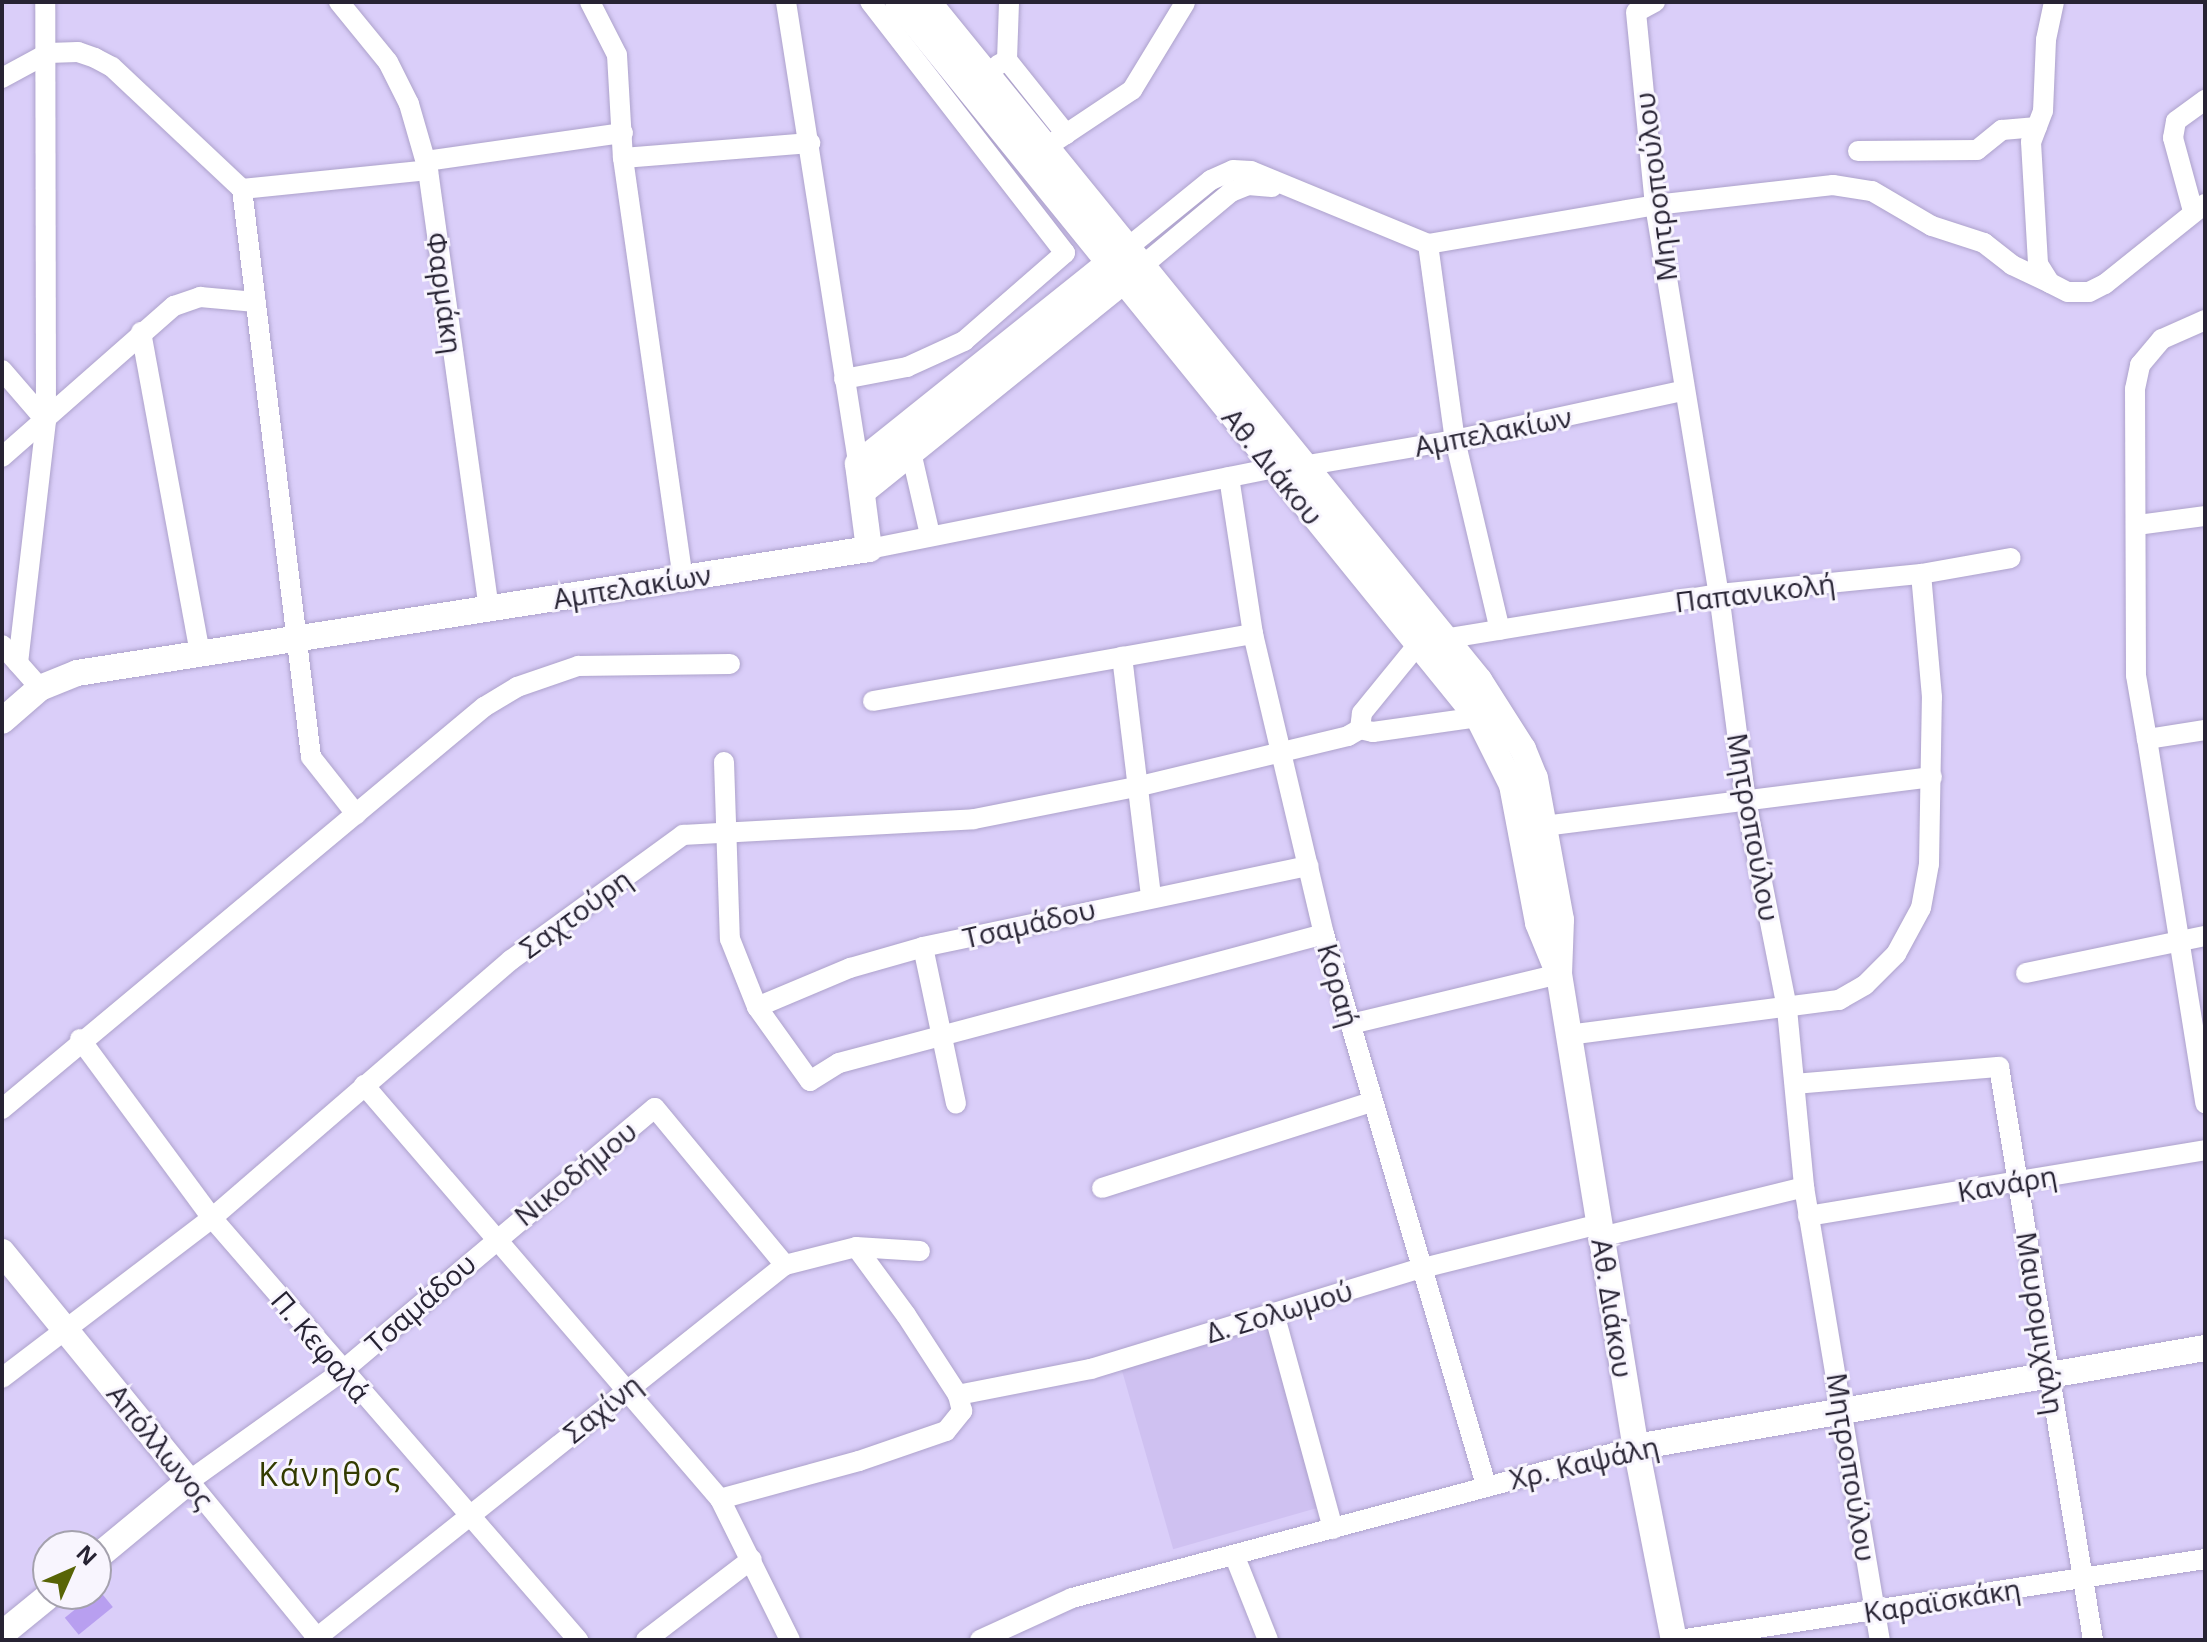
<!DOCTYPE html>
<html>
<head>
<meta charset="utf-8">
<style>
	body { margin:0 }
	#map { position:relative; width:2207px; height:1642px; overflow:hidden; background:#dacef9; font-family:"Open Sans",sans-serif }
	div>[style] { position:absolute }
	.built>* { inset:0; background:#cfc1f1; transform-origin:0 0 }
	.green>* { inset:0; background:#b89ff0; transform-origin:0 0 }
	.roads { filter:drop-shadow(0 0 2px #ada2cb) drop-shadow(0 0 2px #ada2cb) }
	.minor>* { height:20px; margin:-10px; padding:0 10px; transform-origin:10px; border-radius:10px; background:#fff }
	.tertiary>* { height:26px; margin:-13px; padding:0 13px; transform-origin:13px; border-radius:13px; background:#fff }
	span { translate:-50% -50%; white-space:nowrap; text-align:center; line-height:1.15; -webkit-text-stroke:6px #f8f5fe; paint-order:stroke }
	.street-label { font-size:28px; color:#272333 }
	.quarter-label { font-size:32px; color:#333b00; letter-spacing:2px }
	.frame { position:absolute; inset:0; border:4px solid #272333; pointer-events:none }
	.north { position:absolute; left:32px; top:1530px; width:80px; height:80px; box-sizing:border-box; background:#f8f5fe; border:2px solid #a4a1ad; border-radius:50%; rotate:45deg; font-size:22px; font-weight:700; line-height:32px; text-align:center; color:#272333 }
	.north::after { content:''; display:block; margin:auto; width:28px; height:36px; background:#586406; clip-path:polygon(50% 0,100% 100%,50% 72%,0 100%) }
</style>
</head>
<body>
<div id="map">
	<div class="built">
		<i style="left:1269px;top:1321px;width:193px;height:155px;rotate:74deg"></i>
	</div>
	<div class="green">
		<i style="left:99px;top:1590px;width:22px;height:44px;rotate:51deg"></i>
	</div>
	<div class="roads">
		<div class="minor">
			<i style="left:339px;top:2px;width:77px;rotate:50.8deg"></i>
			<i style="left:388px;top:62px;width:47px;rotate:63.4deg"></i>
			<i style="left:409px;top:104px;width:69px;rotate:73.9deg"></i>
			<i style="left:428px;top:170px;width:442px;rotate:82.1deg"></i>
			<i style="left:590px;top:2px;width:59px;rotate:63deg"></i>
			<i style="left:617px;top:55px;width:103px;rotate:86.7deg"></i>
			<i style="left:623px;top:158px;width:424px;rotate:81.9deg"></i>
			<i style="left:786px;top:2px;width:468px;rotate:81.1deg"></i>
			<i style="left:1655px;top:2px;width:21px;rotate:152deg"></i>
			<i style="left:1636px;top:12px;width:194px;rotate:84.4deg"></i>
			<i style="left:1655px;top:205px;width:394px;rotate:80.7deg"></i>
			<i style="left:1719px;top:594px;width:209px;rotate:82.6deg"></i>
			<i style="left:1746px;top:801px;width:212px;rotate:78.8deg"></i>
			<i style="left:1787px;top:1009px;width:179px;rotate:84.5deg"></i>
			<i style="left:1804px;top:1187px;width:459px;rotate:80.5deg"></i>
			<i style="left:2054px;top:2px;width:39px;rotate:102deg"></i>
			<i style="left:2046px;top:40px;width:71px;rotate:92.4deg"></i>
			<i style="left:2043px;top:111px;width:33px;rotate:111deg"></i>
			<i style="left:2031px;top:142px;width:122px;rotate:86.7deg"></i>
			<i style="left:2038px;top:264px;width:22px;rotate:58deg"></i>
			<i style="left:2050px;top:283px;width:20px;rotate:27deg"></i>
			<i style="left:2068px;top:292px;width:21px"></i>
			<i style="left:2089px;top:292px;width:18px;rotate:-27deg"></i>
			<i style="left:2105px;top:284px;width:128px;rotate:-38.7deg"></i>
			<i style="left:1007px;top:60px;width:95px;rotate:51.4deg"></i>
			<i style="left:998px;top:65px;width:10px;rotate:-29deg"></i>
			<i style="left:1007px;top:60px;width:58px;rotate:-88deg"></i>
			<i style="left:2px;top:78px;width:52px;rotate:-28.5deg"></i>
			<i style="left:48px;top:53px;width:30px;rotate:-2deg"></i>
			<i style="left:78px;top:52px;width:18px;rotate:19deg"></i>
			<i style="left:95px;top:58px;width:19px;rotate:28deg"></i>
			<i style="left:112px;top:67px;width:178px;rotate:43.2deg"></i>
			<i style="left:242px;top:189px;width:572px;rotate:83.07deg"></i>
			<i style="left:311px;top:757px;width:73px;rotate:51.7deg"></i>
			<i style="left:1045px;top:148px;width:105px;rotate:-33.7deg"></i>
			<i style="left:1132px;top:90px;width:102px;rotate:-58.7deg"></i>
			<i style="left:1858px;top:151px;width:119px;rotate:-0.5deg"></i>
			<i style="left:1977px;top:150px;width:32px;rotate:-39deg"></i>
			<i style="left:2002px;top:130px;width:35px;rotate:-5deg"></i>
			<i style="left:623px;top:158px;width:188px;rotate:-4.6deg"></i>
			<i style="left:426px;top:161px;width:199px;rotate:-8.1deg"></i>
			<i style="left:242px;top:189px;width:187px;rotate:-5.8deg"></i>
			<i style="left:2193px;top:211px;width:76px;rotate:-105.3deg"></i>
			<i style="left:2173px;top:138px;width:17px;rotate:-80deg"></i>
			<i style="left:2176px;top:121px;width:36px;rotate:-36deg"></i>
			<i style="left:1428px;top:244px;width:198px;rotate:82.2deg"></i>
			<i style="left:1455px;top:440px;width:195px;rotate:76.7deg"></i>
			<i style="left:1126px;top:249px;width:109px;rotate:-39.1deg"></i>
			<i style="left:1211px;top:180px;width:24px;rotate:-24deg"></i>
			<i style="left:1233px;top:170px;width:18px;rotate:3deg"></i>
			<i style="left:1251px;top:171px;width:191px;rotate:22.4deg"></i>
			<i style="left:1428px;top:244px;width:230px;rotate:-9.7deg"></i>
			<i style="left:1655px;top:205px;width:179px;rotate:-6.4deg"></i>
			<i style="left:1833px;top:185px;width:39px;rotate:9deg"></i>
			<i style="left:1872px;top:191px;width:69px;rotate:30.3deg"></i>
			<i style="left:1932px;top:226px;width:55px;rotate:18.1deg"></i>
			<i style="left:1984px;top:243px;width:36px;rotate:38deg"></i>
			<i style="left:2012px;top:265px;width:42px;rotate:25.3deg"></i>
			<i style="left:1141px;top:267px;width:117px;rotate:-39.8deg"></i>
			<i style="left:1231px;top:192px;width:18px;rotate:-22deg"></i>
			<i style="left:1248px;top:185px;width:24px;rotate:5deg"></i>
			<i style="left:141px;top:332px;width:327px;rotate:79.6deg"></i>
			<i style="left:2px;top:370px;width:67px;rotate:49.2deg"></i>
			<i style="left:844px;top:379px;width:64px;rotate:-10.8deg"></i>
			<i style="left:907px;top:367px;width:63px;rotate:-24.5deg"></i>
			<i style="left:964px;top:341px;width:134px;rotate:-41.1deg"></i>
			<i style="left:1065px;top:253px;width:318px;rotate:-127.8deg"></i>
			<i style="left:911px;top:452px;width:85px;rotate:77.1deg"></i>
			<i style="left:2px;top:457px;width:229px;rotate:-41.3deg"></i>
			<i style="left:174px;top:306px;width:28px;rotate:-19deg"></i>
			<i style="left:200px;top:297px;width:56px;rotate:5.1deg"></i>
			<i style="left:1303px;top:466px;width:154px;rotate:-9.7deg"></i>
			<i style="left:1455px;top:440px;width:232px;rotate:-12.2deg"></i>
			<i style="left:1229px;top:477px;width:159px;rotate:81.3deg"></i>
			<i style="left:1253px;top:634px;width:308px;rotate:76.7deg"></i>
			<i style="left:1324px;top:934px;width:574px;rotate:73.62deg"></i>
			<i style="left:2137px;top:525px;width:69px;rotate:-7.5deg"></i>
			<i style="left:869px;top:549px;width:413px;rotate:-11.3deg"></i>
			<i style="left:2px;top:645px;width:57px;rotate:48.5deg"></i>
			<i style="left:18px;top:663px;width:244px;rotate:-83.4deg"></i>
			<i style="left:46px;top:421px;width:419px;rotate:-90.1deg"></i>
			<i style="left:873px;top:701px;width:253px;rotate:-10deg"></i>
			<i style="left:1360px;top:729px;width:13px;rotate:13deg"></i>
			<i style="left:1373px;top:732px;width:106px;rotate:-8.1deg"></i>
			<i style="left:2205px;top:730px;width:59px;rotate:171.2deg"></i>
			<i style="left:2147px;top:739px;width:369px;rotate:80.9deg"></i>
			<i style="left:2147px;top:739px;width:65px;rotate:-99.8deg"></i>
			<i style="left:2136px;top:675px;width:286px;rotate:-90.2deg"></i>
			<i style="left:2135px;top:389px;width:25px;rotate:-78deg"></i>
			<i style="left:2140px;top:365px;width:34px;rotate:-50deg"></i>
			<i style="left:2162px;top:339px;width:47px;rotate:-23.8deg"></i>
			<i style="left:724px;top:762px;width:177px;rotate:88.1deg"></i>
			<i style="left:730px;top:939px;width:73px;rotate:68.3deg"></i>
			<i style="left:757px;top:1007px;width:91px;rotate:54.4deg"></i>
			<i style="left:810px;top:1081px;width:34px;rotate:-32deg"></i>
			<i style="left:839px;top:1063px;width:51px;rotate:-14.9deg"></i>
			<i style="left:888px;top:1050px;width:451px;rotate:-14.9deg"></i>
			<i style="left:1544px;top:826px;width:391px;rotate:-7.2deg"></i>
			<i style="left:1151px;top:896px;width:241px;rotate:-96.9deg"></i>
			<i style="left:1122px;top:657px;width:133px;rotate:-10deg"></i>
			<i style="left:923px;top:947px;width:160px;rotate:78.1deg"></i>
			<i style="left:2026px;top:973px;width:183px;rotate:-11.7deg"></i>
			<i style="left:757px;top:1007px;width:101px;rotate:-22.8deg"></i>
			<i style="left:850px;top:968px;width:76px;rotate:-16deg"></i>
			<i style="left:923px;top:947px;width:394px;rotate:-11.9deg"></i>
			<i style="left:1351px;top:1024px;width:214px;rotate:-13.5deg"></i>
			<i style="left:1568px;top:1035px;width:273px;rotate:-7.4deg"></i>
			<i style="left:1839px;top:1000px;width:30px;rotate:-30deg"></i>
			<i style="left:1865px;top:985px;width:44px;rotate:-45deg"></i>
			<i style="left:1896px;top:954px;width:52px;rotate:-61.5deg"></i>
			<i style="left:1921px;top:908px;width:45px;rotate:-79.7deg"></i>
			<i style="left:1929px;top:864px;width:167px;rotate:-89deg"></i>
			<i style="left:1932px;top:697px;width:123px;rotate:-95.1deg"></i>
			<i style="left:80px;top:1039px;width:222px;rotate:53.6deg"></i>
			<i style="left:212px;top:1218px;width:559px;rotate:49.06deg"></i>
			<i style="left:1795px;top:1084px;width:205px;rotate:-4.8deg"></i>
			<i style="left:1999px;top:1067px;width:581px;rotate:80.68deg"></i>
			<i style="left:364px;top:1085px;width:546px;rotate:49.31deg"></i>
			<i style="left:720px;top:1499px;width:157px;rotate:63.6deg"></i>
			<i style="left:2px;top:1109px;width:628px;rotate:-39.83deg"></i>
			<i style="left:484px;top:707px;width:39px;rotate:-31deg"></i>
			<i style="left:517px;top:687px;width:65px;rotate:-19deg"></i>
			<i style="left:578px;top:666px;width:152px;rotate:-0.8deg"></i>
			<i style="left:1102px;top:1188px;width:280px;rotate:-17.7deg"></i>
			<i style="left:1808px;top:1216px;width:402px;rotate:-9.4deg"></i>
			<i style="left:1601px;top:1237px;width:209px;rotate:-13.8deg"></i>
			<i style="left:1274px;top:1313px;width:224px;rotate:74.7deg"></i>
			<i style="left:2px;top:1378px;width:264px;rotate:-37.3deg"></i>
			<i style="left:212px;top:1218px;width:395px;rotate:-40.8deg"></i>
			<i style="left:511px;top:960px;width:213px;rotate:-36deg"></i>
			<i style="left:683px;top:835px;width:291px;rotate:-3.1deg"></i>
			<i style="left:974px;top:819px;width:165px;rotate:-11.2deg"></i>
			<i style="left:1136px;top:787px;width:218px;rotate:-13.5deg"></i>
			<i style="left:1348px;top:736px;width:14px;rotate:-30deg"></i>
			<i style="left:1360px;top:729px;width:16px;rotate:-83deg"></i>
			<i style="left:1362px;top:713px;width:90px;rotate:-50.8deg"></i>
			<i style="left:1419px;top:643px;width:304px;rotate:-9.3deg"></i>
			<i style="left:1719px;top:594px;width:203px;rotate:-5.7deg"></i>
			<i style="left:1921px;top:574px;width:91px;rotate:-10.1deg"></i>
			<i style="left:958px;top:1395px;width:136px;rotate:-11.1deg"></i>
			<i style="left:1091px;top:1369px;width:343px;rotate:-17deg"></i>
			<i style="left:1419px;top:1269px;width:186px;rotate:-14deg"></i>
			<i style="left:720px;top:1499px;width:144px;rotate:-15.3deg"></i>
			<i style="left:859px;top:1461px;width:92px;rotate:-19deg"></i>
			<i style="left:946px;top:1431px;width:26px;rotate:-51deg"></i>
			<i style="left:962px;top:1411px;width:16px;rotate:-104deg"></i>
			<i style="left:958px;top:1395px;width:95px;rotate:-123deg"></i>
			<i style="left:906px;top:1315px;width:84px;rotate:-126.3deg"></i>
			<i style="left:1235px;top:1557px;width:89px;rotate:68.3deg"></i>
			<i style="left:314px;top:1640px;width:602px;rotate:-38.53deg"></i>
			<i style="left:785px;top:1265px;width:73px;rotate:-14.2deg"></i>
			<i style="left:856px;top:1247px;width:64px;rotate:3.6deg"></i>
			<i style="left:319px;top:1640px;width:205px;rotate:-129.3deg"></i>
			<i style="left:189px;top:1481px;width:187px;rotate:-35.6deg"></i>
			<i style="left:341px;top:1372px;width:410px;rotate:-40.1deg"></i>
			<i style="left:655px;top:1108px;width:204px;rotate:50.4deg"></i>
			<i style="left:646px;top:1640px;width:133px;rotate:-37.4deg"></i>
			<i style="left:980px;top:1640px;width:101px;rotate:-24.5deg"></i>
			<i style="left:1072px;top:1598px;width:584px;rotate:-14.99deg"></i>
			<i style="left:1679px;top:1640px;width:532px;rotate:-8.75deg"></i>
		</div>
		<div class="tertiary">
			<i style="left:898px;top:2px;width:923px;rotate:50.98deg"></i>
			<i style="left:1479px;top:719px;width:74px;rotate:63.4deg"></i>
			<i style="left:1512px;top:785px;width:140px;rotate:79.3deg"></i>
			<i style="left:1538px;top:923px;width:48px;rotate:67.8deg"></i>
			<i style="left:928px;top:2px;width:874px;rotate:50.9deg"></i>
			<i style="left:1479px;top:680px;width:82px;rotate:57.5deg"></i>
			<i style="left:1523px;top:749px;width:31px;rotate:68deg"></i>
			<i style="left:1535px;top:778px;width:144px;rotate:79.6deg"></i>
			<i style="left:1561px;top:920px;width:54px;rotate:92.1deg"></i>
			<i style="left:1559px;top:974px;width:479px;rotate:80.8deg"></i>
			<i style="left:1636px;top:1447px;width:197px;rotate:78.9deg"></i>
			<i style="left:862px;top:492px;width:352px;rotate:-38.9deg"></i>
			<i style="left:2px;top:721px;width:50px;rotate:-41deg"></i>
			<i style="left:40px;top:688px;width:40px;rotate:-22deg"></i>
			<i style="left:77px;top:673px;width:802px;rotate:-8.9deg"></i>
			<i style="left:869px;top:549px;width:86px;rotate:-97.4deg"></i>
			<i style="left:858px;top:464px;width:344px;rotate:-38.7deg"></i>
			<i style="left:2px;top:1252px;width:296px;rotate:50.8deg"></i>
			<i style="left:189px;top:1481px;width:121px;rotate:140.4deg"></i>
			<i style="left:1636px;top:1447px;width:578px;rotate:-9.87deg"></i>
			<i style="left:2px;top:1634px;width:63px;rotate:-39.2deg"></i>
		</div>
	</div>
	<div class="street-label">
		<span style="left:1655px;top:187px;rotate:-97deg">Μητροπούλου</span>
		<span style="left:445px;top:293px;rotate:82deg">Φαρμάκη</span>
		<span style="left:1493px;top:431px;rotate:-11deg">Αμπελακίων</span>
		<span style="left:1273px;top:466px;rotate:51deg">Αθ. Διάκου</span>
		<span style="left:632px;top:586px;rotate:-9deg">Αμπελακίων</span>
		<span style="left:1755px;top:592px;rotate:-7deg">Παπανικολή</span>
		<span style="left:1754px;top:827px;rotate:80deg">Μητροπούλου</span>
		<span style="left:575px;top:913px;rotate:-36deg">Σαχτούρη</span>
		<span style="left:1029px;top:923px;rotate:-13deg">Τσαμάδου</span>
		<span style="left:1339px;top:985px;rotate:74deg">Κοραή</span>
		<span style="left:575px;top:1173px;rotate:-39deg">Νικοδήμου</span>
		<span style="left:2007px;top:1183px;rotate:-10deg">Κανάρη</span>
		<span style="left:420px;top:1303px;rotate:-41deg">Τσαμάδου</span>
		<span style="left:1613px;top:1308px;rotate:81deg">Αθ. Διάκου</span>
		<span style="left:1279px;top:1311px;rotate:-17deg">Δ. Σολωμού</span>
		<span style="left:2041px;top:1323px;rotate:81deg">Μαυρομιχάλη</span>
		<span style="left:321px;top:1346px;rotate:50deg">Π. Κεφαλά</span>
		<span style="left:602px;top:1408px;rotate:-39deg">Σαχίνη</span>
		<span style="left:161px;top:1446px;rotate:51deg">Απόλλωνος</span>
		<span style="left:1584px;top:1462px;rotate:-13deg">Χρ. Καψάλη</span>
		<span style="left:1852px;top:1467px;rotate:81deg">Μητροπούλου</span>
		<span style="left:1942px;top:1600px;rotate:-9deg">Καραϊσκάκη</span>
	</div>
	<div class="quarter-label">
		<span style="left:330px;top:1474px">Κάνηθος</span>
	</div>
	<div class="frame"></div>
	<div class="north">N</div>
</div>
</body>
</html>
